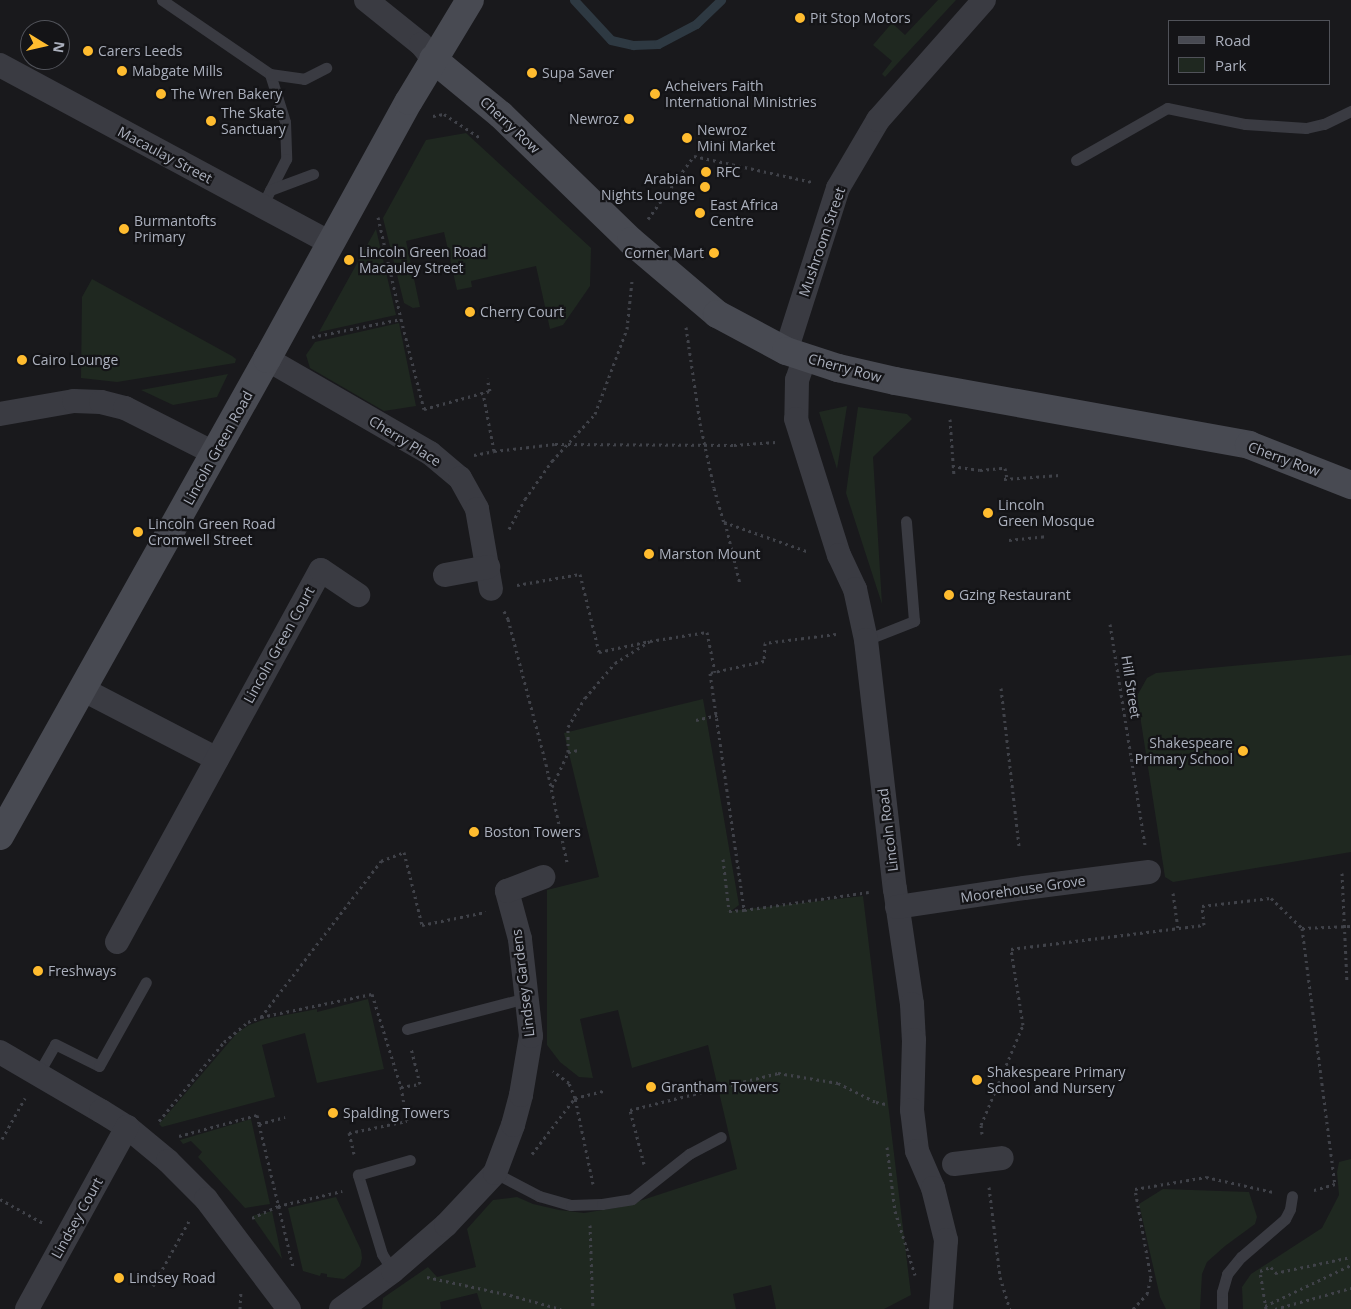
<!DOCTYPE html>
<html>
<head>
<meta charset="utf-8">
<style>
	body { margin:0 }
	#map { position:relative; width:1351px; height:1309px; overflow:hidden; background:#19191c; font-family:"Open Sans",sans-serif }
	div>[style] { position:absolute }
	.green>* { inset:0; background:#1f2820 }
	.stream>* { height:9px; margin:-4.5px; padding:0 4.5px; transform-origin:4.5px; border-radius:4.5px; background:#2e3942 }
	.path>* { height:3px; margin-top:-1.5px; transform-origin:0; background:repeating-linear-gradient(90deg,#404249 0 2.5px,transparent 0 6.5px) }
	.lane>* { height:11px; margin:-5.5px; padding:0 5.5px; transform-origin:5.5px; border-radius:5.5px; background:#3a3b42 }
	.street>* { height:24px; margin:-12px; padding:0 12px; transform-origin:12px; border-radius:12px; background:#3a3b42 }
	.secondary>* { height:28px; margin:-14px; padding:0 14px; transform-origin:14px; border-radius:14px; background:#484a52 }
	.dots>* { width:14px; height:14px; translate:-50% -50%; box-sizing:border-box; border:2px solid #141417; border-radius:50% }
	span { translate:-50% -50%; white-space:nowrap; text-align:center; line-height:1.15; -webkit-text-stroke:4.5px #141417; paint-order:stroke }
	.poi-label { font-size:14px; color:#abb0bd }
	.left { translate:0 -50%; text-align:left }
	.right { translate:-100% -50%; text-align:right }
	.street-label { font-size:14px; color:#abb0bd }
	.legend { position:absolute; left:1168px; top:20px; width:162px; height:65px; box-sizing:border-box; background:#141417; border:1px solid #505259; margin:0; padding:6px 9px; list-style:none; font-size:15px; color:#abb0bd }
	.legend li { display:flex; align-items:center; gap:10px; height:25px }
	.legend b { width:25px; border:1px solid #505259 }
	.north { position:absolute; left:20px; top:20px; width:50px; height:50px; box-sizing:border-box; background:#141417; border:1px solid #505259; border-radius:50%; rotate:99deg; font-size:14px; font-weight:700; line-height:20px; text-align:center; color:#abb0bd }
	.north::after { content:''; display:block; margin:auto; width:18px; height:22px; background:#ffbc2f; clip-path:polygon(50% 0,100% 100%,50% 72%,0 100%) }
</style>
</head>
<body>
<div id="map">
	<div class="green">
		<i style="clip-path:polygon(938px 0,956px 0,885px 77px,882px 74px,892px 61px,873px 45px,892px 23px,905px 35px)"></i>
		<i style="clip-path:polygon(466px 133px,591px 248px,590px 286px,563px 325px,550px 329px,536px 266px,471px 281px,472px 287px,457px 290px,444px 232px,406px 241px,420px 307px,413px 308px,404px 303px,383px 218px,426px 140px)"></i>
		<i style="clip-path:polygon(376px 229px,396px 315px,319px 332px)"></i>
		<i style="clip-path:polygon(92px 279px,232px 356px,236px 359px,235px 363px,117px 382px,81px 378px,82px 297px)"></i>
		<i style="clip-path:polygon(399px 323px,416px 406px,384px 411px,310px 368px,306px 355px,315px 342px)"></i>
		<i style="clip-path:polygon(228px 374px,217px 397px,173px 405px,141px 390px)"></i>
		<i style="clip-path:polygon(847px 406px,837px 469px,819px 412px)"></i>
		<i style="clip-path:polygon(858px 407px,907px 414px,912px 419px,873px 457px,882px 604px,846px 493px)"></i>
		<i style="clip-path:polygon(1351px 655px,1351px 852px,1173px 882px,1165px 877px,1137px 696px,1147px 678px,1156px 673px)"></i>
		<i style="clip-path:polygon(703px 699px,739px 905px,731px 911px,863px 896px,911px 1295px,884px 1309px,776px 1309px,771px 1285px,733px 1294px,736px 1309px,482px 1309px,477px 1293px,440px 1302px,441px 1309px,382px 1309px,383px 1298px,428px 1267px,437px 1277px,476px 1267px,467px 1229px,493px 1200px,517px 1197px,533px 1204px,559px 1210px,584px 1213px,621px 1207px,737px 1169px,708px 1045px,632px 1068px,618px 1010px,580px 1019px,593px 1078px,579px 1077px,560px 1062px,547px 1045px,547px 890px,599px 877px,564px 733px)"></i>
		<i style="clip-path:polygon(368px 999px,384px 1069px,317px 1083px,305px 1033px,262px 1045px,275px 1097px,162px 1127px,159px 1124px,237px 1033px,249px 1025px,265px 1019px,317px 1009px,317px 1012px)"></i>
		<i style="clip-path:polygon(251px 1119px,270px 1204px,245px 1208px,198px 1157px,202px 1152px,191px 1141px,183px 1144px,180px 1140px)"></i>
		<i style="clip-path:polygon(1351px 1159px,1351px 1309px,1243px 1309px,1242px 1287px,1251px 1274px,1322px 1228px,1339px 1195px,1337px 1172px,1339px 1162px)"></i>
		<i style="clip-path:polygon(1163px 1189px,1249px 1192px,1257px 1217px,1255px 1224px,1225px 1246px,1207px 1262px,1202px 1274px,1200px 1309px,1166px 1309px,1160px 1297px,1139px 1204px)"></i>
		<i style="clip-path:polygon(336px 1197px,361px 1250px,362px 1258px,360px 1266px,344px 1279px,327px 1277px,327px 1274px,321px 1273px,320px 1276px,303px 1271px,288px 1208px)"></i>
		<i style="clip-path:polygon(272px 1211px,282px 1259px,252px 1216px)"></i>
	</div>
	<div class="stream">
		<i style="left:574px;top:0;width:54px;rotate:47.2deg"></i>
		<i style="left:611px;top:40px;width:23px;rotate:13deg"></i>
		<i style="left:633px;top:45px;width:25px;rotate:-2deg"></i>
		<i style="left:658px;top:44px;width:43px;rotate:-27.8deg"></i>
		<i style="left:696px;top:24px;width:35px;rotate:-44deg"></i>
	</div>
	<div class="path">
		<i style="left:433px;top:116px;width:11px;rotate:-10deg"></i>
		<i style="left:444px;top:114px;width:45px;rotate:33.3deg"></i>
		<i style="left:378px;top:217px;width:105px;rotate:77.3deg"></i>
		<i style="left:648px;top:219px;width:78px;rotate:-53.9deg"></i>
		<i style="left:694px;top:156px;width:121px;rotate:12.4deg"></i>
		<i style="left:686px;top:327px;width:97px;rotate:81.7deg"></i>
		<i style="left:700px;top:423px;width:66px;rotate:77.8deg"></i>
		<i style="left:714px;top:488px;width:35px;rotate:74deg"></i>
		<i style="left:724px;top:522px;width:90px;rotate:19.4deg"></i>
		<i style="left:312px;top:337px;width:91px;rotate:-11.4deg"></i>
		<i style="left:401px;top:319px;width:93px;rotate:75.7deg"></i>
		<i style="left:424px;top:409px;width:68px;rotate:-15.3deg"></i>
		<i style="left:490px;top:391px;width:13px;rotate:-103deg"></i>
		<i style="left:950px;top:419px;width:57px;rotate:86deg"></i>
		<i style="left:494px;top:451px;width:61px;rotate:-6.5deg"></i>
		<i style="left:555px;top:444px;width:179px;rotate:0.3deg"></i>
		<i style="left:734px;top:445px;width:42px;rotate:-4.1deg"></i>
		<i style="left:474px;top:455px;width:20px;rotate:-11deg"></i>
		<i style="left:494px;top:451px;width:59px;rotate:-100.7deg"></i>
		<i style="left:952px;top:466px;width:28px;rotate:8deg"></i>
		<i style="left:980px;top:470px;width:25px;rotate:-5deg"></i>
		<i style="left:1005px;top:468px;width:10px;rotate:79deg"></i>
		<i style="left:1004px;top:479px;width:56px;rotate:-4.1deg"></i>
		<i style="left:725px;top:522px;width:64px;rotate:76.4deg"></i>
		<i style="left:509px;top:529px;width:34px;rotate:-62deg"></i>
		<i style="left:525px;top:499px;width:47px;rotate:-54.6deg"></i>
		<i style="left:552px;top:461px;width:64px;rotate:-47.5deg"></i>
		<i style="left:595px;top:414px;width:91px;rotate:-69.4deg"></i>
		<i style="left:627px;top:329px;width:48px;rotate:-84.1deg"></i>
		<i style="left:1009px;top:540px;width:39px;rotate:-6deg"></i>
		<i style="left:517px;top:585px;width:64px;rotate:-9.9deg"></i>
		<i style="left:580px;top:574px;width:80px;rotate:76.3deg"></i>
		<i style="left:599px;top:652px;width:52px;rotate:-12.2deg"></i>
		<i style="left:504px;top:611px;width:9px;rotate:63deg"></i>
		<i style="left:508px;top:619px;width:150px;rotate:75.3deg"></i>
		<i style="left:546px;top:764px;width:100px;rotate:77.9deg"></i>
		<i style="left:1110px;top:624px;width:225px;rotate:81deg"></i>
		<i style="left:836px;top:634px;width:72px;rotate:172.8deg"></i>
		<i style="left:765px;top:643px;width:18px;rotate:93deg"></i>
		<i style="left:764px;top:661px;width:55px;rotate:167.5deg"></i>
		<i style="left:710px;top:673px;width:239px;rotate:81.8deg"></i>
		<i style="left:744px;top:910px;width:126px;rotate:-8.2deg"></i>
		<i style="left:1001px;top:688px;width:159px;rotate:83.5deg"></i>
		<i style="left:696px;top:720px;width:22px;rotate:-13deg"></i>
		<i style="left:568px;top:752px;width:25px;rotate:-90deg"></i>
		<i style="left:568px;top:727px;width:34px;rotate:-60deg"></i>
		<i style="left:585px;top:698px;width:46px;rotate:-49.4deg"></i>
		<i style="left:615px;top:663px;width:41px;rotate:-32.2deg"></i>
		<i style="left:650px;top:641px;width:58px;rotate:-9deg"></i>
		<i style="left:707px;top:632px;width:41px;rotate:78.7deg"></i>
		<i style="left:552px;top:787px;width:38px;rotate:-65deg"></i>
		<i style="left:568px;top:752px;width:11px;rotate:-10deg"></i>
		<i style="left:723px;top:859px;width:52px;rotate:83.4deg"></i>
		<i style="left:729px;top:911px;width:15px;rotate:-4deg"></i>
		<i style="left:1342px;top:873px;width:109px;rotate:87.4deg"></i>
		<i style="left:1173px;top:893px;width:36px;rotate:82deg"></i>
		<i style="left:1302px;top:928px;width:258px;rotate:82.7deg"></i>
		<i style="left:1335px;top:1184px;width:25px;rotate:164deg"></i>
		<i style="left:261px;top:1017px;width:197px;rotate:-52.4deg"></i>
		<i style="left:381px;top:861px;width:25px;rotate:-21deg"></i>
		<i style="left:404px;top:852px;width:75px;rotate:76.1deg"></i>
		<i style="left:422px;top:925px;width:65px;rotate:-11.5deg"></i>
		<i style="left:159px;top:1121px;width:102px;rotate:-50.6deg"></i>
		<i style="left:224px;top:1042px;width:31px;rotate:-40deg"></i>
		<i style="left:248px;top:1022px;width:14px;rotate:-21deg"></i>
		<i style="left:261px;top:1017px;width:113px;rotate:-11.7deg"></i>
		<i style="left:372px;top:994px;width:97px;rotate:72.7deg"></i>
		<i style="left:401px;top:1087px;width:19px;rotate:-9deg"></i>
		<i style="left:420px;top:1084px;width:37px;rotate:-104deg"></i>
		<i style="left:259px;top:1124px;width:147px;rotate:76.6deg"></i>
		<i style="left:982px;top:1134px;width:9px;rotate:-96deg"></i>
		<i style="left:981px;top:1125px;width:108px;rotate:-67.2deg"></i>
		<i style="left:1023px;top:1025px;width:77px;rotate:-99deg"></i>
		<i style="left:1011px;top:949px;width:194px;rotate:-7.1deg"></i>
		<i style="left:1204px;top:925px;width:19px;rotate:-96deg"></i>
		<i style="left:1202px;top:906px;width:69px;rotate:-6.6deg"></i>
		<i style="left:1271px;top:898px;width:43px;rotate:44.1deg"></i>
		<i style="left:1302px;top:928px;width:49px;rotate:-2.3deg"></i>
		<i style="left:179px;top:1136px;width:81px;rotate:-15.1deg"></i>
		<i style="left:257px;top:1115px;width:9px;rotate:77deg"></i>
		<i style="left:259px;top:1124px;width:27px;rotate:-15deg"></i>
		<i style="left:2px;top:1139px;width:47px;rotate:-60.7deg"></i>
		<i style="left:887px;top:1147px;width:64px;rotate:82.9deg"></i>
		<i style="left:895px;top:1211px;width:67px;rotate:72.6deg"></i>
		<i style="left:354px;top:1154px;width:22px;rotate:-103deg"></i>
		<i style="left:349px;top:1133px;width:59px;rotate:-11.7deg"></i>
		<i style="left:407px;top:1121px;width:35px;rotate:-100deg"></i>
		<i style="left:532px;top:1154px;width:71px;rotate:-52.5deg"></i>
		<i style="left:575px;top:1098px;width:16px;rotate:-112deg"></i>
		<i style="left:569px;top:1083px;width:20px;rotate:-143deg"></i>
		<i style="left:644px;top:1164px;width:56px;rotate:-104.5deg"></i>
		<i style="left:630px;top:1110px;width:153px;rotate:-14deg"></i>
		<i style="left:778px;top:1073px;width:61px;rotate:9.5deg"></i>
		<i style="left:838px;top:1083px;width:42px;rotate:26.6deg"></i>
		<i style="left:876px;top:1102px;width:10px;rotate:11deg"></i>
		<i style="left:593px;top:1184px;width:88px;rotate:-101.8deg"></i>
		<i style="left:575px;top:1098px;width:29px;rotate:-14deg"></i>
		<i style="left:989px;top:1187px;width:91px;rotate:83deg"></i>
		<i style="left:1000px;top:1277px;width:34px;rotate:73deg"></i>
		<i style="left:0;top:1199px;width:49px;rotate:29.2deg"></i>
		<i style="left:252px;top:1218px;width:29px;rotate:-25deg"></i>
		<i style="left:278px;top:1206px;width:66px;rotate:-13.2deg"></i>
		<i style="left:590px;top:1225px;width:84px;rotate:88deg"></i>
		<i style="left:427px;top:1277px;width:85px;rotate:12.2deg"></i>
		<i style="left:510px;top:1295px;width:53px;rotate:15.4deg"></i>
		<i style="left:153px;top:1286px;width:74px;rotate:-61deg"></i>
		<i style="left:1265px;top:1306px;width:95px;rotate:-25.5deg"></i>
		<i style="left:240px;top:1309px;width:19px;rotate:-87deg"></i>
		<i style="left:1133px;top:1309px;width:21px;rotate:-47deg"></i>
		<i style="left:1147px;top:1294px;width:16px;rotate:-76deg"></i>
		<i style="left:1151px;top:1278px;width:90px;rotate:-100.2deg"></i>
		<i style="left:1135px;top:1189px;width:72px;rotate:-9.6deg"></i>
		<i style="left:1206px;top:1177px;width:69px;rotate:12.6deg"></i>
		<i style="left:1266px;top:1309px;width:38px;rotate:-99deg"></i>
		<i style="left:1260px;top:1271px;width:12px;rotate:-20deg"></i>
		<i style="left:1271px;top:1267px;width:7px;rotate:56deg"></i>
		<i style="left:1275px;top:1273px;width:78px;rotate:-11.9deg"></i>
		<i style="left:1275px;top:1309px;width:79px;rotate:-15.4deg"></i>
	</div>
	<div class="lane">
		<i style="left:162px;top:0;width:131px;rotate:34.4deg"></i>
		<i style="left:270px;top:74px;width:50px;rotate:72.6deg"></i>
		<i style="left:285px;top:122px;width:37px;rotate:88deg"></i>
		<i style="left:286px;top:159px;width:53px;rotate:117.1deg"></i>
		<i style="left:270px;top:74px;width:34px;rotate:8deg"></i>
		<i style="left:304px;top:79px;width:25px;rotate:-27deg"></i>
		<i style="left:1076px;top:160px;width:105px;rotate:-29.7deg"></i>
		<i style="left:1167px;top:108px;width:80px;rotate:11.6deg"></i>
		<i style="left:1245px;top:124px;width:61px;rotate:3.8deg"></i>
		<i style="left:1306px;top:128px;width:18px;rotate:-13deg"></i>
		<i style="left:1324px;top:124px;width:30px;rotate:-26deg"></i>
		<i style="left:270px;top:190px;width:46px;rotate:-20.4deg"></i>
		<i style="left:866px;top:640px;width:52px;rotate:-21.6deg"></i>
		<i style="left:914px;top:621px;width:100px;rotate:-94.6deg"></i>
		<i style="left:407px;top:1029px;width:123px;rotate:-14.6deg"></i>
		<i style="left:38px;top:1074px;width:34px;rotate:-60deg"></i>
		<i style="left:55px;top:1044px;width:49px;rotate:26.6deg"></i>
		<i style="left:99px;top:1066px;width:96px;rotate:-60.8deg"></i>
		<i style="left:495px;top:1173px;width:50px;rotate:27.6deg"></i>
		<i style="left:539px;top:1196px;width:33px;rotate:16deg"></i>
		<i style="left:571px;top:1205px;width:31px;rotate:-2deg"></i>
		<i style="left:602px;top:1204px;width:30px;rotate:-9deg"></i>
		<i style="left:632px;top:1199px;width:73px;rotate:-38.3deg"></i>
		<i style="left:689px;top:1154px;width:36px;rotate:-28deg"></i>
		<i style="left:393px;top:1271px;width:20px;rotate:-123deg"></i>
		<i style="left:382px;top:1254px;width:83px;rotate:-106.9deg"></i>
		<i style="left:358px;top:1175px;width:54px;rotate:-16.1deg"></i>
		<i style="left:1222px;top:1309px;width:17px;rotate:-90deg"></i>
		<i style="left:1222px;top:1292px;width:19px;rotate:-74deg"></i>
		<i style="left:1227px;top:1274px;width:22px;rotate:-51deg"></i>
		<i style="left:1241px;top:1257px;width:58px;rotate:-40.8deg"></i>
		<i style="left:1285px;top:1219px;width:11px;rotate:-63deg"></i>
		<i style="left:1290px;top:1209px;width:13px;rotate:-81deg"></i>
	</div>
	<div class="street">
		<i style="left:366px;top:0;width:70px;rotate:38.7deg"></i>
		<i style="left:421px;top:44px;width:19px;rotate:51deg"></i>
		<i style="left:0;top:65px;width:376px;rotate:28.3deg"></i>
		<i style="left:786px;top:351px;width:171px;rotate:-72.3deg"></i>
		<i style="left:838px;top:188px;width:79px;rotate:-59.5deg"></i>
		<i style="left:878px;top:120px;width:160px;rotate:-48.5deg"></i>
		<i style="left:805px;top:357px;width:24px;rotate:109deg"></i>
		<i style="left:797px;top:380px;width:39px;rotate:91deg"></i>
		<i style="left:796px;top:419px;width:143px;rotate:72.5deg"></i>
		<i style="left:839px;top:555px;width:38px;rotate:65deg"></i>
		<i style="left:855px;top:589px;width:52px;rotate:77.8deg"></i>
		<i style="left:866px;top:640px;width:251px;rotate:83.4deg"></i>
		<i style="left:895px;top:889px;width:116px;rotate:81.6deg"></i>
		<i style="left:912px;top:1004px;width:36px;rotate:87deg"></i>
		<i style="left:914px;top:1040px;width:70px;rotate:91.6deg"></i>
		<i style="left:912px;top:1110px;width:41px;rotate:83deg"></i>
		<i style="left:917px;top:1151px;width:40px;rotate:66.6deg"></i>
		<i style="left:933px;top:1188px;width:54px;rotate:76deg"></i>
		<i style="left:946px;top:1240px;width:69px;rotate:94.1deg"></i>
		<i style="left:267px;top:359px;width:188px;rotate:30deg"></i>
		<i style="left:430px;top:453px;width:39px;rotate:40deg"></i>
		<i style="left:460px;top:478px;width:35px;rotate:61deg"></i>
		<i style="left:477px;top:509px;width:81px;rotate:80.1deg"></i>
		<i style="left:0;top:414px;width:75px;rotate:-10deg"></i>
		<i style="left:74px;top:401px;width:27px;rotate:2deg"></i>
		<i style="left:101px;top:402px;width:25px;rotate:14deg"></i>
		<i style="left:125px;top:408px;width:100px;rotate:26.8deg"></i>
		<i style="left:445px;top:575px;width:44px;rotate:-10.5deg"></i>
		<i style="left:82px;top:689px;width:152px;rotate:27.4deg"></i>
		<i style="left:897px;top:907px;width:128px;rotate:-8.5deg"></i>
		<i style="left:1024px;top:888px;width:126px;rotate:-7.3deg"></i>
		<i style="left:117px;top:942px;width:424px;rotate:-61.3deg"></i>
		<i style="left:321px;top:570px;width:45px;rotate:34deg"></i>
		<i style="left:0;top:1052px;width:117px;rotate:30.3deg"></i>
		<i style="left:101px;top:1111px;width:31px;rotate:32deg"></i>
		<i style="left:127px;top:1127px;width:53px;rotate:39.7deg"></i>
		<i style="left:168px;top:1161px;width:54px;rotate:45deg"></i>
		<i style="left:206px;top:1199px;width:138px;rotate:53deg"></i>
		<i style="left:954px;top:1164px;width:48px;rotate:-7.1deg"></i>
		<i style="left:27px;top:1309px;width:208px;rotate:-61.2deg"></i>
		<i style="left:341px;top:1309px;width:64px;rotate:-36.2deg"></i>
		<i style="left:393px;top:1271px;width:70px;rotate:-41deg"></i>
		<i style="left:446px;top:1225px;width:71px;rotate:-46.7deg"></i>
		<i style="left:495px;top:1173px;width:51px;rotate:-69.4deg"></i>
		<i style="left:513px;top:1125px;width:31px;rotate:-75deg"></i>
		<i style="left:521px;top:1095px;width:60px;rotate:-80.4deg"></i>
		<i style="left:531px;top:1036px;width:98px;rotate:-96.5deg"></i>
		<i style="left:520px;top:939px;width:50px;rotate:-105.2deg"></i>
		<i style="left:507px;top:891px;width:39px;rotate:-21deg"></i>
	</div>
	<div class="secondary">
		<i style="left:433px;top:59px;width:88px;rotate:39.5deg"></i>
		<i style="left:501px;top:115px;width:181px;rotate:44.1deg"></i>
		<i style="left:631px;top:241px;width:113px;rotate:40.3deg"></i>
		<i style="left:717px;top:314px;width:78px;rotate:28.2deg"></i>
		<i style="left:786px;top:351px;width:55px;rotate:18.1deg"></i>
		<i style="left:838px;top:368px;width:58px;rotate:12.8deg"></i>
		<i style="left:895px;top:381px;width:360px;rotate:10.2deg"></i>
		<i style="left:1249px;top:445px;width:110px;rotate:21.4deg"></i>
		<i style="left:0;top:836px;width:547px;rotate:-60.76deg"></i>
		<i style="left:267px;top:359px;width:294px;rotate:-61.2deg"></i>
		<i style="left:409px;top:101px;width:118px;rotate:-58.9deg"></i>
	</div>
	<div class="dots">
		<i style="left:800px;top:18px;background:#ffbc2f"></i>
		<i style="left:88px;top:51px;background:#ffbc2f"></i>
		<i style="left:122px;top:71px;background:#ffbc2f"></i>
		<i style="left:532px;top:73px;background:#ffbc2f"></i>
		<i style="left:161px;top:94px;background:#ffbc2f"></i>
		<i style="left:655px;top:94px;background:#ffbc2f"></i>
		<i style="left:629px;top:119px;background:#ffbc2f"></i>
		<i style="left:211px;top:121px;background:#ffbc2f"></i>
		<i style="left:687px;top:138px;background:#ffbc2f"></i>
		<i style="left:706px;top:172px;background:#ffbc2f"></i>
		<i style="left:705px;top:187px;background:#ffbc2f"></i>
		<i style="left:700px;top:213px;background:#ffbc2f"></i>
		<i style="left:124px;top:229px;background:#ffbc2f"></i>
		<i style="left:714px;top:253px;background:#ffbc2f"></i>
		<i style="left:349px;top:260px;background:#ffbc2f"></i>
		<i style="left:470px;top:312px;background:#ffbc2f"></i>
		<i style="left:22px;top:360px;background:#ffbc2f"></i>
		<i style="left:988px;top:513px;background:#ffbc2f"></i>
		<i style="left:138px;top:532px;background:#ffbc2f"></i>
		<i style="left:649px;top:554px;background:#ffbc2f"></i>
		<i style="left:949px;top:595px;background:#ffbc2f"></i>
		<i style="left:1243px;top:751px;background:#ffbc2f"></i>
		<i style="left:474px;top:832px;background:#ffbc2f"></i>
		<i style="left:38px;top:971px;background:#ffbc2f"></i>
		<i style="left:977px;top:1080px;background:#ffbc2f"></i>
		<i style="left:651px;top:1087px;background:#ffbc2f"></i>
		<i style="left:333px;top:1113px;background:#ffbc2f"></i>
		<i style="left:119px;top:1278px;background:#ffbc2f"></i>
	</div>
	<div class="poi-label">
		<span class="left" style="left:810px;top:18px">Pit Stop Motors</span>
		<span class="left" style="left:98px;top:51px">Carers Leeds</span>
		<span class="left" style="left:132px;top:71px">Mabgate Mills</span>
		<span class="left" style="left:542px;top:73px">Supa Saver</span>
		<span class="left" style="left:665px;top:94px">Acheivers Faith<br>International Ministries</span>
		<span class="left" style="left:171px;top:94px">The Wren Bakery</span>
		<span class="left" style="left:221px;top:121px">The Skate<br>Sanctuary</span>
		<span class="right" style="left:619px;top:119px">Newroz</span>
		<span class="left" style="left:697px;top:138px">Newroz<br>Mini Market</span>
		<span class="left" style="left:716px;top:172px">RFC</span>
		<span class="right" style="left:695px;top:187px">Arabian<br>Nights Lounge</span>
		<span class="left" style="left:710px;top:213px">East Africa<br>Centre</span>
		<span class="left" style="left:134px;top:229px">Burmantofts<br>Primary</span>
		<span class="left" style="left:359px;top:260px">Lincoln Green Road<br>Macauley Street</span>
		<span class="right" style="left:704px;top:253px">Corner Mart</span>
		<span class="left" style="left:480px;top:312px">Cherry Court</span>
		<span class="left" style="left:32px;top:360px">Cairo Lounge</span>
		<span class="left" style="left:998px;top:513px">Lincoln<br>Green Mosque</span>
		<span class="left" style="left:148px;top:532px">Lincoln Green Road<br>Cromwell Street</span>
		<span class="left" style="left:659px;top:554px">Marston Mount</span>
		<span class="left" style="left:959px;top:595px">Gzing Restaurant</span>
		<span class="right" style="left:1233px;top:751px">Shakespeare<br>Primary School</span>
		<span class="left" style="left:484px;top:832px">Boston Towers</span>
		<span class="left" style="left:48px;top:971px">Freshways</span>
		<span class="left" style="left:987px;top:1080px">Shakespeare Primary<br>School and Nursery</span>
		<span class="left" style="left:661px;top:1087px">Grantham Towers</span>
		<span class="left" style="left:343px;top:1113px">Spalding Towers</span>
		<span class="left" style="left:129px;top:1278px">Lindsey Road</span>
	</div>
	<div class="street-label">
		<span style="left:510px;top:125px;rotate:43deg">Cherry Row</span>
		<span style="left:165px;top:155px;rotate:28deg">Macaulay Street</span>
		<span style="left:822px;top:242px;rotate:-71deg">Mushroom Street</span>
		<span style="left:845px;top:368px;rotate:15deg">Cherry Row</span>
		<span style="left:405px;top:441px;rotate:32deg">Cherry Place</span>
		<span style="left:218px;top:448px;rotate:-61deg">Lincoln Green Road</span>
		<span style="left:1284px;top:459px;rotate:20deg">Cherry Row</span>
		<span style="left:279px;top:645px;rotate:-61deg">Lincoln Green Court</span>
		<span style="left:1131px;top:687px;rotate:81deg">Hill Street</span>
		<span style="left:888px;top:830px;rotate:-97deg">Lincoln Road</span>
		<span style="left:1023px;top:889px;rotate:-8deg">Moorehouse Grove</span>
		<span style="left:523px;top:983px;rotate:-97deg">Lindsey Gardens</span>
		<span style="left:77px;top:1218px;rotate:-61deg">Lindsey Court</span>
	</div>
	<ul class="legend">
	<li><b style="height:6px;background:#484a52"></b>Road</li>
	<li><b style="height:14px;background:#1f2820"></b>Park</li>
	</ul>
	<div class="north">N</div>
</div>
</body>
</html>
